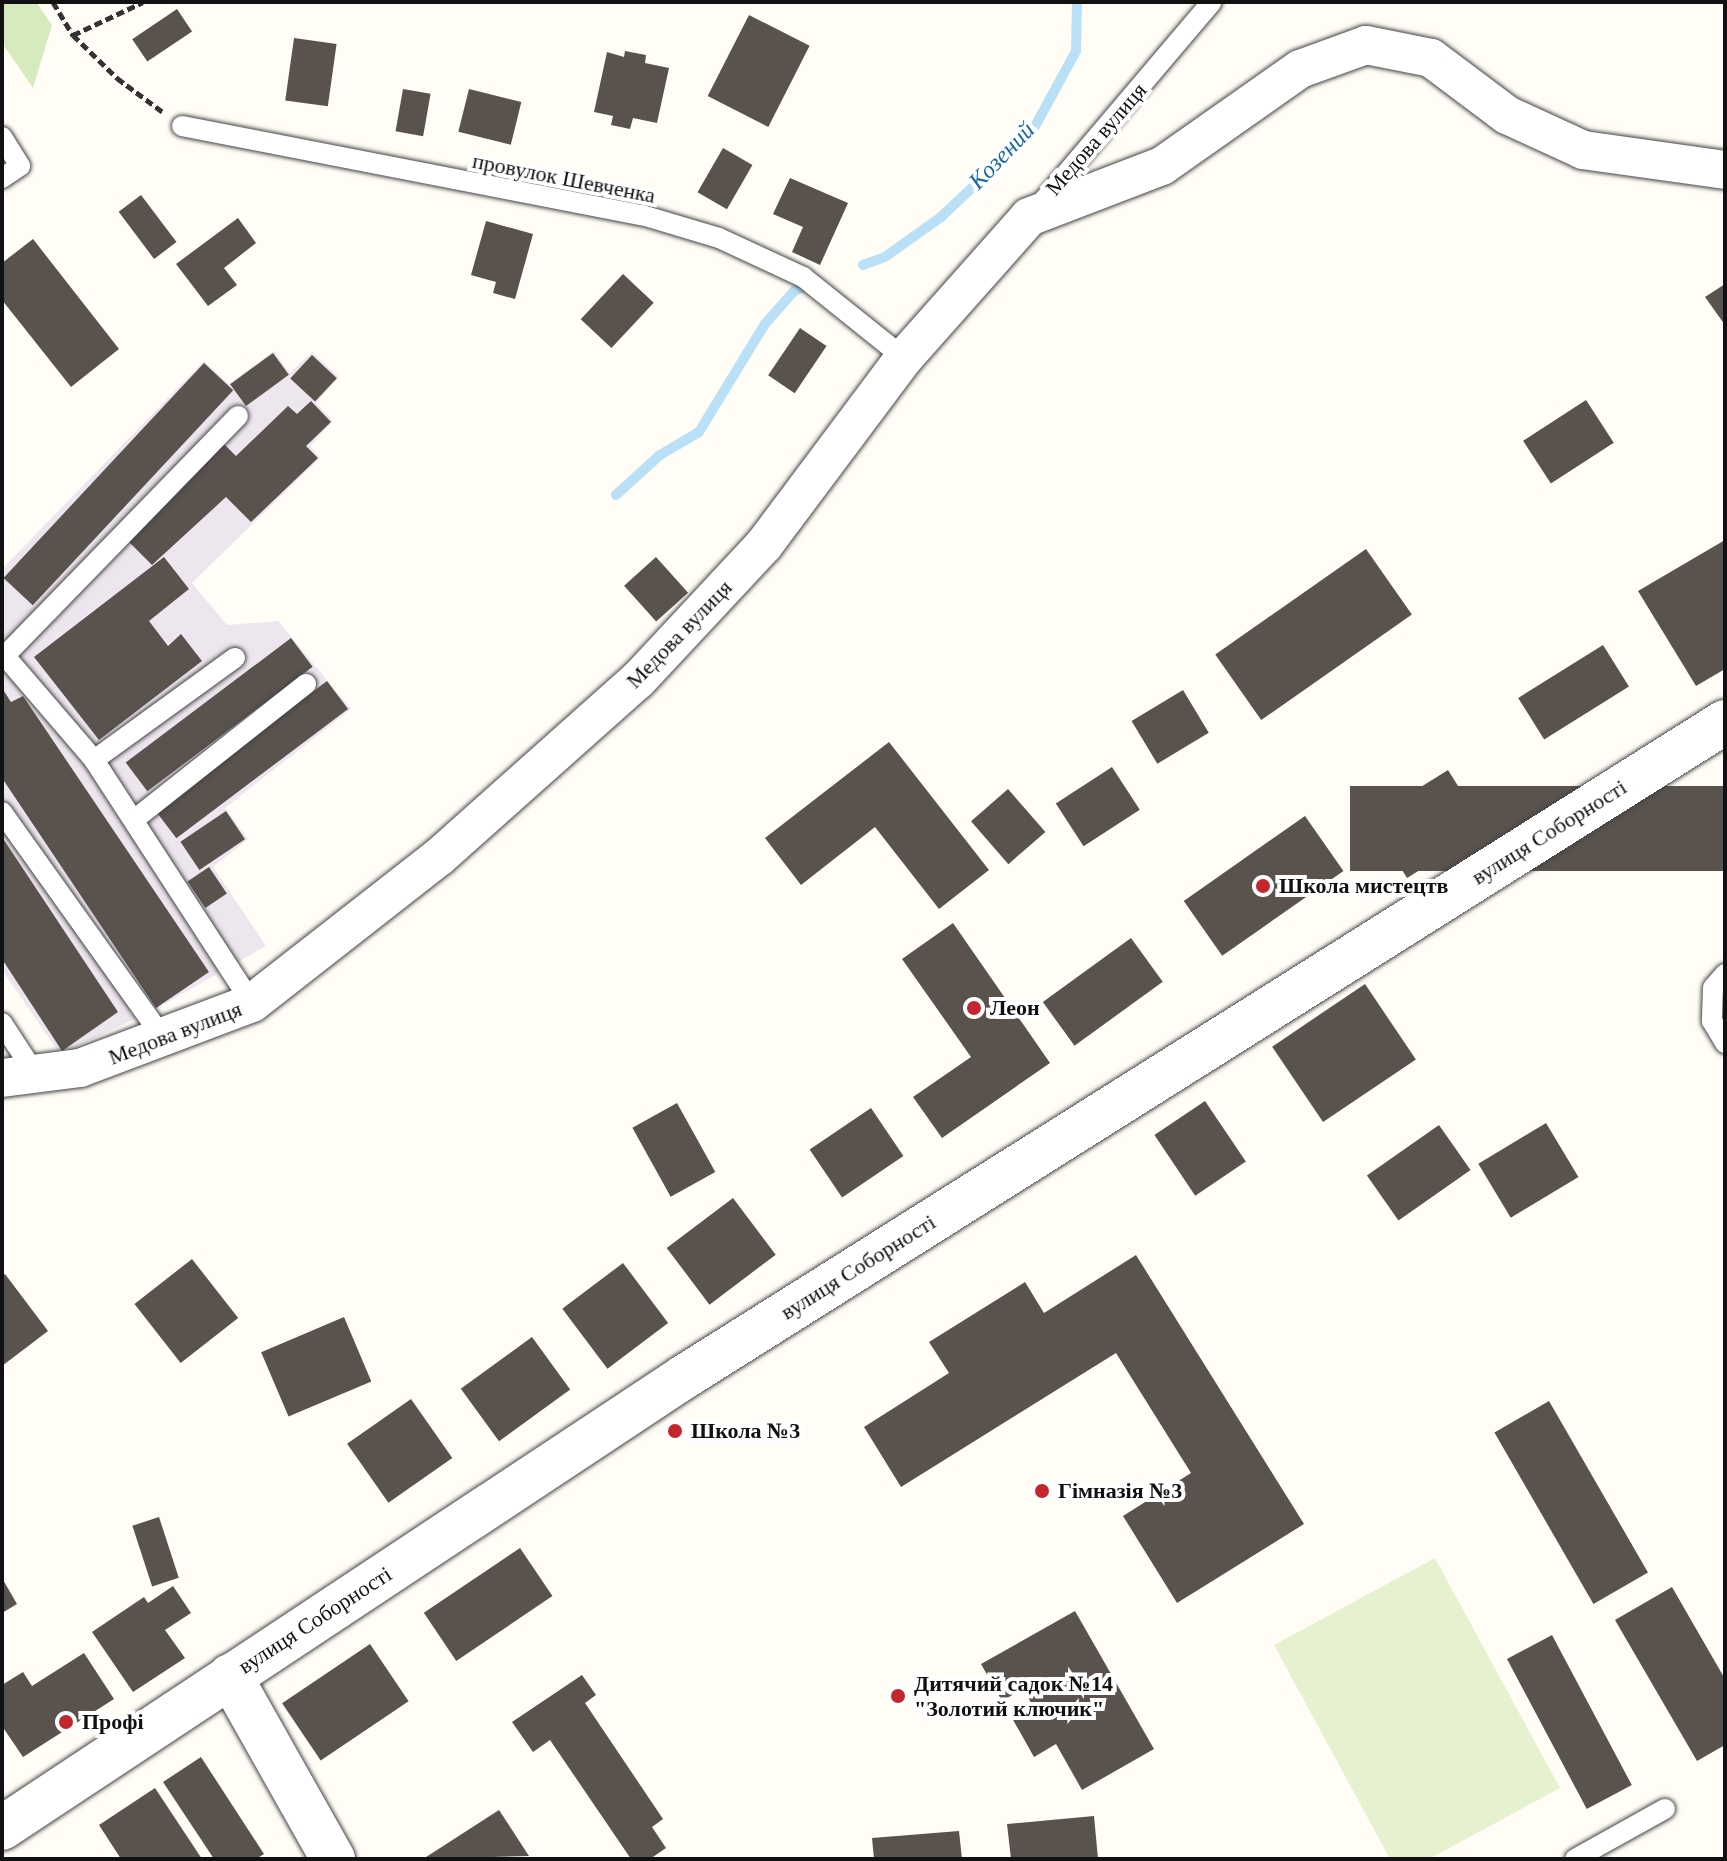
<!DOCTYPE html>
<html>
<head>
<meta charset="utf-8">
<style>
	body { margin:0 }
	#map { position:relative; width:1727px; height:1861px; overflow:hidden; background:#fffdf5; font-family:"Times New Roman",serif }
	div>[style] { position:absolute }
	.industrial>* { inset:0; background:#eee6ef }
	.green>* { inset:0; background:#d5ebbd }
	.pitch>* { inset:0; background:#e6f2cf }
	.stream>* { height:10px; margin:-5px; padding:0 5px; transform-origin:5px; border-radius:5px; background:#b9e0f7 }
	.building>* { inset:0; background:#5a524d; transform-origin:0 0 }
	.path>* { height:5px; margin-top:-2.5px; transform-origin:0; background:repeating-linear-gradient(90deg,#333 0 8px,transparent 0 12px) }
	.roads { filter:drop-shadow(0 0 2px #444) drop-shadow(0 0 2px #444) }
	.service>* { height:20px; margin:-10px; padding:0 10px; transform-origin:10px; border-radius:10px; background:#fff }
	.minor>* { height:38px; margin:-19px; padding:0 19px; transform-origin:19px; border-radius:19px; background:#fff }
	.tertiary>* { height:44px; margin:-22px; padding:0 22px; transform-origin:22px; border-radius:22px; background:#fff }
	.dots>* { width:22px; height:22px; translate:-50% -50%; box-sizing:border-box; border:4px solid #fff; border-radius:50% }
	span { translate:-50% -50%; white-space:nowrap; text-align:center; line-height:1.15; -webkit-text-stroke:8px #fff; paint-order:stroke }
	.street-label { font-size:22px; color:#111 }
	.poi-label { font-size:22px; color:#111; font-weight:700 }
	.left { translate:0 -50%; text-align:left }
	.water-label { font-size:24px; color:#1768a6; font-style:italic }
	.frame { position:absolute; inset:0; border:4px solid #111; pointer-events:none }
</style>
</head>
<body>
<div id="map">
	<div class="industrial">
		<i style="clip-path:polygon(274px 351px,290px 373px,312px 352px,339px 377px,316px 403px,333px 421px,310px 446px,320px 458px,192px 583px,227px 625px,278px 621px,351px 709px,225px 808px,248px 839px,213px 867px,266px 946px,154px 1010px,60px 1054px,2px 970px,2px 569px,204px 361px,229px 384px)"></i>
	</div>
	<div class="green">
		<i style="clip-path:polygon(2px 2px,36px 2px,52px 25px,33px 88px,2px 43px)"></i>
	</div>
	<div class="pitch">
		<i style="clip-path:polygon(1435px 1558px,1560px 1788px,1429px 1859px,1390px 1859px,1274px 1645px)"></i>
	</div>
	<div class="stream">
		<i style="left:863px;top:265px;width:23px;rotate:-20deg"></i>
		<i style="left:885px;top:257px;width:69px;rotate:-35.5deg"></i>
		<i style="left:941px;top:217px;width:127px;rotate:-43.4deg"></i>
		<i style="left:1033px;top:130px;width:90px;rotate:-61.4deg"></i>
		<i style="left:1076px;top:51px;width:49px;rotate:-88.8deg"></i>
		<i style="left:616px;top:495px;width:59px;rotate:-42.3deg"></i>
		<i style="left:660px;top:455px;width:45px;rotate:-30.5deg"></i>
		<i style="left:699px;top:432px;width:127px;rotate:-58.6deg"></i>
		<i style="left:765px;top:324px;width:44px;rotate:-48.7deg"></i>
		<i style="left:794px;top:291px;width:11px;rotate:-22deg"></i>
	</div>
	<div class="building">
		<i style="left:177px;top:9px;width:27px;height:54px;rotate:56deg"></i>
		<i style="left:749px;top:15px;width:68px;height:91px;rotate:27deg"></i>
		<i style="left:294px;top:38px;width:43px;height:63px;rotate:8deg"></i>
		<i style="clip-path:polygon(625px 51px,646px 55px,645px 63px,669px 68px,657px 123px,633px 118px,630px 129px,611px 125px,613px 116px,594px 112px,607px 52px,624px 57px)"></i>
		<i style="left:403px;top:89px;width:28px;height:43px;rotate:10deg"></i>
		<i style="left:469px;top:89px;width:54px;height:44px;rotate:14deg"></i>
		<i style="left:723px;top:148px;width:34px;height:51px;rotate:30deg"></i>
		<i style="clip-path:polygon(790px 178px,848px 203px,820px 265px,792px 252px,803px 227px,773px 214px)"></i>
		<i style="left:141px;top:195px;width:59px;height:28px;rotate:53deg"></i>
		<i style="clip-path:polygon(238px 218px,256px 243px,224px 268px,237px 285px,208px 306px,176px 264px)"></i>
		<i style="clip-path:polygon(486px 221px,533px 234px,515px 299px,493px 293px,496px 282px,471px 275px)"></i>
		<i style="clip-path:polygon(33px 239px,119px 349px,71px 387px,2px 300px,2px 263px)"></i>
		<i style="left:623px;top:274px;width:42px;height:62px;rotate:43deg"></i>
		<i style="clip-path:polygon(1725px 284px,1725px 325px,1705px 297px)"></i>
		<i style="left:800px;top:328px;width:32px;height:57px;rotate:34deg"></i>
		<i style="left:273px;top:353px;width:27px;height:53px;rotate:54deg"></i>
		<i style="left:312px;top:355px;width:34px;height:32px;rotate:43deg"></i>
		<i style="left:204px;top:363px;width:40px;height:294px;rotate:43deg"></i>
		<i style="left:1586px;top:400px;width:51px;height:75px;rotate:57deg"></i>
		<i style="clip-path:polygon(311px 401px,331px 422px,306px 446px,318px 458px,251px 522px,226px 497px,152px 565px,126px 539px,224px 444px,236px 456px,288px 406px,297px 414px)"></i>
		<i style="clip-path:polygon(1725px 540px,1725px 669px,1696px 686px,1638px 591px)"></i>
		<i style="left:1366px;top:549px;width:80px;height:184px;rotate:55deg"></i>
		<i style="clip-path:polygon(164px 557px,189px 589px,149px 621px,168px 646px,181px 634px,202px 661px,99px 740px,34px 657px)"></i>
		<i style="left:656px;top:557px;width:48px;height:43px;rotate:48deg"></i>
		<i style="left:291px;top:638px;width:36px;height:207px;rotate:53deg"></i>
		<i style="left:1603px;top:645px;width:49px;height:100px;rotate:58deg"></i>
		<i style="left:327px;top:681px;width:35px;height:215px;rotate:53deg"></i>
		<i style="clip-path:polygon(2px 688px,11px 702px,23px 696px,209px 972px,156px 1008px,2px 778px)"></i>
		<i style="left:1183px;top:690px;width:50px;height:60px;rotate:59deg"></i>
		<i style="clip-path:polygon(889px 742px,989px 870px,939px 909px,875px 827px,801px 885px,765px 838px)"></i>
		<i style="left:1112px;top:767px;width:51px;height:67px;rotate:57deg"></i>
		<i style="left:1448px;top:770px;width:70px;height:92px;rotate:58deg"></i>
		<i style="left:1725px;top:786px;width:85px;height:375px;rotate:90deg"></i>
		<i style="left:1008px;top:789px;width:57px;height:49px;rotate:49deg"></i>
		<i style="left:226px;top:811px;width:34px;height:55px;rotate:56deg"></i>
		<i style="left:1305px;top:816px;width:67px;height:148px;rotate:55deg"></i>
		<i style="clip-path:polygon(2px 837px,118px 1012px,62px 1051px,2px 959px)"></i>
		<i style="left:209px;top:867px;width:32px;height:26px;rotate:56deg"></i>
		<i style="clip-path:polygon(953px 923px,1050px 1063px,942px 1138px,913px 1097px,971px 1057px,902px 959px)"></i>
		<i style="left:1131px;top:938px;width:54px;height:109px;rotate:54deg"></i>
		<i style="left:1365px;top:984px;width:91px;height:112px;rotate:56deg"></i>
		<i style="left:1205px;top:1101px;width:73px;height:61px;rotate:56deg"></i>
		<i style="left:677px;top:1103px;width:79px;height:51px;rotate:61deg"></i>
		<i style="left:871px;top:1108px;width:58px;height:74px;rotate:56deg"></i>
		<i style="left:1546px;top:1123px;width:63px;height:79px;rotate:59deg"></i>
		<i style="left:1439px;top:1125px;width:55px;height:88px;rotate:55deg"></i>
		<i style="left:733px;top:1198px;width:71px;height:83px;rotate:53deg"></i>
		<i style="clip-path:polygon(1136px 1255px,1304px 1524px,1177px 1603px,1123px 1516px,1191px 1473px,1116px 1353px,901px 1487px,864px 1427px,949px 1373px,929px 1342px,1025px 1282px,1044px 1313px)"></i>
		<i style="left:192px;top:1259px;width:75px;height:73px;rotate:52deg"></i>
		<i style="left:623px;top:1263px;width:75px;height:76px;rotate:53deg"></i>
		<i style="clip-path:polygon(5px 1274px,48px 1331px,2px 1366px,2px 1276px)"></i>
		<i style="left:344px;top:1317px;width:70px;height:90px;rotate:67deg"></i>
		<i style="left:532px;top:1337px;width:65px;height:88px;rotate:54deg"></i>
		<i style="left:411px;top:1399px;width:72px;height:78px;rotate:55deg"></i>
		<i style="left:1549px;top:1401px;width:198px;height:63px;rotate:60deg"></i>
		<i style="left:159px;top:1517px;width:64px;height:28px;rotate:72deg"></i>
		<i style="left:520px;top:1548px;width:58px;height:116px;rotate:56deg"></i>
		<i style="clip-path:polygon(2px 1578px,17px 1604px,2px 1613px)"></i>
		<i style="clip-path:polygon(173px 1586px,191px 1613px,165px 1630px,185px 1658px,133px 1692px,92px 1632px,144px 1597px,148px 1603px)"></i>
		<i style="clip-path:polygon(1672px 1587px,1725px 1679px,1725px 1745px,1697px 1761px,1615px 1620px)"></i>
		<i style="clip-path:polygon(1075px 1611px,1154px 1749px,1082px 1790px,1056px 1744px,1034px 1757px,1012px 1718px,1033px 1706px,1023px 1689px,1002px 1701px,981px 1664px)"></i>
		<i style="left:1552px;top:1635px;width:170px;height:51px;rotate:62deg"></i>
		<i style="left:370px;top:1644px;width:69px;height:106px;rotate:56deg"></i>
		<i style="clip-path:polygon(84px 1653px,114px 1699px,23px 1757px,2px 1726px,2px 1685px,23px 1672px,32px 1686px)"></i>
		<i style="clip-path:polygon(582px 1675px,596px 1695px,585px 1703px,663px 1819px,652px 1827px,666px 1848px,650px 1859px,631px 1859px,550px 1740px,533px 1752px,512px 1722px)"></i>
		<i style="clip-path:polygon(201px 1757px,264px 1854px,256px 1859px,214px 1859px,163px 1782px)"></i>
		<i style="clip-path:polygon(155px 1788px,202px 1859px,121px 1859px,99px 1825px)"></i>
		<i style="clip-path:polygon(499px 1810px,529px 1856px,423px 1859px)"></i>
		<i style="clip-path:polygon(1094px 1816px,1098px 1859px,1011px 1859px,1007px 1824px)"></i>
		<i style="clip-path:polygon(959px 1831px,962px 1859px,874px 1859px,872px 1838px)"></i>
	</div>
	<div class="path">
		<i style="left:53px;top:2px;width:39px;rotate:59deg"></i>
		<i style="left:73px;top:35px;width:77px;rotate:-25.2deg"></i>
		<i style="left:73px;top:35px;width:62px;rotate:44.3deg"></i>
		<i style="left:117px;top:78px;width:57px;rotate:36.5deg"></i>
	</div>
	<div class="roads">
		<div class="service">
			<i style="left:182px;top:126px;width:469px;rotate:11deg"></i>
			<i style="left:642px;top:215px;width:80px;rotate:16.6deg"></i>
			<i style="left:719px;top:238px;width:93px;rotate:24.9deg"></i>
			<i style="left:803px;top:277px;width:129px;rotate:38.7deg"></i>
			<i style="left:2px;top:137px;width:34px;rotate:58deg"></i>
			<i style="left:20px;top:166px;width:22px;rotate:146deg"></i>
			<i style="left:1037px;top:208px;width:270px;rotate:-49.7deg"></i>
			<i style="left:238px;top:416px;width:334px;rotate:134.2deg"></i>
			<i style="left:5px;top:656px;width:137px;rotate:49.4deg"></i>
			<i style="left:94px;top:760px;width:290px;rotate:57deg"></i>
			<i style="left:94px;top:760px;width:174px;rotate:-35.9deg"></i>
			<i style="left:2px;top:812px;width:277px;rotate:54.5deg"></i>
			<i style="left:135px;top:819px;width:218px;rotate:-38.3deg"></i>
			<i style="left:1725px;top:974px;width:18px;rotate:131deg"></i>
			<i style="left:1713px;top:988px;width:33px;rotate:92deg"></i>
			<i style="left:1712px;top:1021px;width:26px;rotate:59deg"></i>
			<i style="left:2px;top:1023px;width:62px;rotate:56.8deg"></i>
			<i style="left:1575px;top:1859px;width:103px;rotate:-29.1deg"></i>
		</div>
		<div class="minor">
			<i style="left:2px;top:1078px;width:79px;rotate:-7.3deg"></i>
			<i style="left:80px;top:1068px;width:184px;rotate:-20.7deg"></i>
			<i style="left:252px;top:1003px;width:237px;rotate:-38deg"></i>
			<i style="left:439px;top:857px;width:266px;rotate:-41.7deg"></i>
			<i style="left:638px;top:680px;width:185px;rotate:-47deg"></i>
			<i style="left:764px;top:545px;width:234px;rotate:-53.2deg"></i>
			<i style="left:904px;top:358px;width:188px;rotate:-48.4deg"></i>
			<i style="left:1029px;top:217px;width:142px;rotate:-21deg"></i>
			<i style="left:1162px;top:166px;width:169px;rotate:-35.1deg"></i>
			<i style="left:1300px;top:69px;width:70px;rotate:-20deg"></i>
			<i style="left:1366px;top:45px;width:66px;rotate:11.3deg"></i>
			<i style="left:1431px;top:58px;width:95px;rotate:36.9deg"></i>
			<i style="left:1507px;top:115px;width:84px;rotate:24.7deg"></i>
			<i style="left:1583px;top:150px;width:143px;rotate:8deg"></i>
		</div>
		<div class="tertiary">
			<i style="left:230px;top:1676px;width:210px;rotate:60.6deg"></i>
			<i style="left:2px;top:1828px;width:818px;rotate:-33.48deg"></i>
			<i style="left:684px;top:1377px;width:1230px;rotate:-32.18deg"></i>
		</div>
	</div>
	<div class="dots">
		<i style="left:1263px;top:886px;background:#c4262e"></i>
		<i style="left:974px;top:1008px;background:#c4262e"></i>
		<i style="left:675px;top:1431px;background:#c4262e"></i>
		<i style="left:1042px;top:1491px;background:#c4262e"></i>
		<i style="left:898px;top:1696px;background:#c4262e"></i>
		<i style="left:66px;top:1722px;background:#c4262e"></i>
	</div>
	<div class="street-label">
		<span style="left:1096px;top:139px;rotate:-49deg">Медова вулиця</span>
		<span style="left:564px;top:178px;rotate:11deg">провулок Шевченка</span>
		<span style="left:679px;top:634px;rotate:-46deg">Медова вулиця</span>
		<span style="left:1549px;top:832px;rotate:-32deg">вулиця Соборності</span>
		<span style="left:175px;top:1033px;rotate:-21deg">Медова вулиця</span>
		<span style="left:858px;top:1267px;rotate:-32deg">вулиця Соборності</span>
		<span style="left:315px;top:1620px;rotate:-33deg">вулиця Соборності</span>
	</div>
	<div class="poi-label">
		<span class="left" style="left:1279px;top:886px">Школа мистецтв</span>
		<span class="left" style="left:990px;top:1008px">Леон</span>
		<span class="left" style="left:691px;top:1431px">Школа №3</span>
		<span class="left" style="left:1058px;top:1491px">Гімназія №3</span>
		<span class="left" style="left:914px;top:1696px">Дитячий садок №14<br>"Золотий ключик"</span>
		<span class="left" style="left:82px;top:1722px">Профі</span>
	</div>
	<div class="water-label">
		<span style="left:1002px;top:156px;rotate:-46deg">Козений</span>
	</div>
	<div class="frame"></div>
</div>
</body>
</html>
